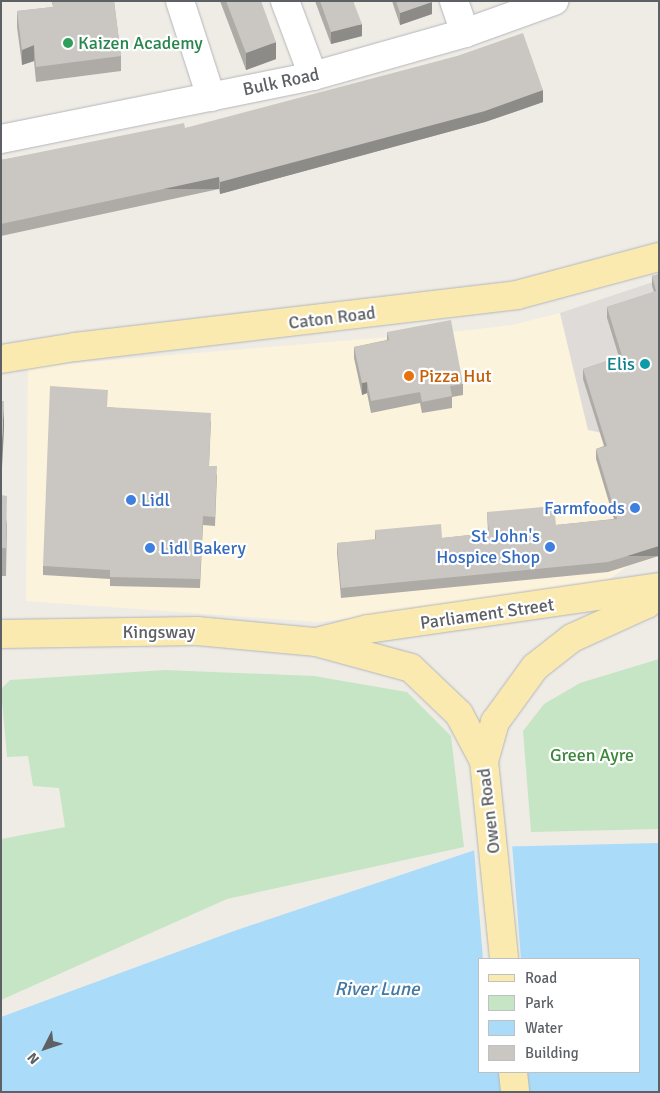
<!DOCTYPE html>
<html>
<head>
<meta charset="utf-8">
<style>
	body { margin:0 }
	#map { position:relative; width:660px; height:1093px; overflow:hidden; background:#efece6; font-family:Signika,sans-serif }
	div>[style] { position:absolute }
	.commercial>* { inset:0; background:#fcf3dd }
	.industrial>* { inset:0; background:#dedbd8 }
	.green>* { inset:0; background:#c6e5c4 }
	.water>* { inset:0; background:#aadcfa }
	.pier>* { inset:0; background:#efece6 }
	.roads { filter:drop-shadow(0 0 1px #b3b6ba) drop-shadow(0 0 1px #b3b6ba) }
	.minor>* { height:28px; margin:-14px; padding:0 14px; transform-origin:14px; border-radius:14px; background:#fff }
	.tertiary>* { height:28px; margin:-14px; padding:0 14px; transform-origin:14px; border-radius:14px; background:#fff }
	.primary>* { height:28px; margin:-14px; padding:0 14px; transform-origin:14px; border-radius:14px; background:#fbeaaf }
	.wall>* { inset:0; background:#aeaba7 }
	.shaded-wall>* { inset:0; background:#8d8b88; transform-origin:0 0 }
	.building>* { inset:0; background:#cac7c2 }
	.dots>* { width:14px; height:14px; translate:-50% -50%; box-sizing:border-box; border:2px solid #fff; border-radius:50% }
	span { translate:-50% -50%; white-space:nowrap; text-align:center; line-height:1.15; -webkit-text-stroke:4.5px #fff; paint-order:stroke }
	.leisure-label { font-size:18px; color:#27864d }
	.left { translate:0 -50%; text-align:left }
	.street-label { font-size:18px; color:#5d6165 }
	.culture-label { font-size:18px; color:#0d838f }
	.right { translate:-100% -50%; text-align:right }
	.food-label { font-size:18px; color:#c56008 }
	.shop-label { font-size:18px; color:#366cbe }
	.park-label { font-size:18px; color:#3c863b }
	.water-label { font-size:19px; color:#4479a3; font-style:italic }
	.frame { position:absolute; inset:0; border:2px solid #5d6165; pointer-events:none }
	.legend { position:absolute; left:478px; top:958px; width:162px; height:115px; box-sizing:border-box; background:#fff; border:1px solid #bec0c1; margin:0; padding:6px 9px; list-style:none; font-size:15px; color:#5d6165 }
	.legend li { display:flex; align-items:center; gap:10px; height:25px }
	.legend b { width:25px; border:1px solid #bec0c1 }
	.north { position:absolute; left:20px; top:1023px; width:50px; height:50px; -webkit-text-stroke:4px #fff; paint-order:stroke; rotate:229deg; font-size:14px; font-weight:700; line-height:20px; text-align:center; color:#5d6165 }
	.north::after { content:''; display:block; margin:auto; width:18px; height:22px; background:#5d6165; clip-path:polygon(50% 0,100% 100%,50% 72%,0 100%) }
</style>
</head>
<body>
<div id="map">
	<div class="commercial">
		<i style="clip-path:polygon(560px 313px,588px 430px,659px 423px,659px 557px,628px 566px,595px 589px,319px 622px,26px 601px,28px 367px,461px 331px,512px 325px)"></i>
	</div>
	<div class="industrial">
		<i style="clip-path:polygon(659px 280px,617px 436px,588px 430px,560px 313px)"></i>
	</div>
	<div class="green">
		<i style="clip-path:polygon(659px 659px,659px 829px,531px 832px,523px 731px,544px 704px,580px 683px)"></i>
		<i style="clip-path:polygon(165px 670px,314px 676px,407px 692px,451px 736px,464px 847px,227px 899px,1px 1000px,1px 839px,65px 827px,59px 788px,33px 786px,28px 756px,7px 757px,1px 689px,10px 680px)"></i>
	</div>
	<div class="water">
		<i style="clip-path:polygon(evenodd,659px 843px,659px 1092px,1px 1092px,1px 1017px,234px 931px,484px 847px,659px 843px,479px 959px,639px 959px,639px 1072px,479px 1072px,479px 959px)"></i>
	</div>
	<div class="pier">
		<i style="clip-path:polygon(484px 844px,512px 844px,521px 959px,483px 959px,474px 848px)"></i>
	</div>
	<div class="roads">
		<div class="minor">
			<i style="left:180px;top:1px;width:101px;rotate:72.1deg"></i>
			<i style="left:285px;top:1px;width:80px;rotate:69.5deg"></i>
			<i style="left:454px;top:1px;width:34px;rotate:71deg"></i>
		</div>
		<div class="tertiary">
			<i style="left:1px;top:139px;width:318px;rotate:-11.4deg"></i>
			<i style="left:313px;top:76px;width:158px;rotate:-15.8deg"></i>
			<i style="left:465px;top:33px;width:95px;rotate:-19.8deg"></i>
		</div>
		<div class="primary">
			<i style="left:1px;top:359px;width:75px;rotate:-9.2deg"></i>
			<i style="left:75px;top:347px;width:445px;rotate:-6.7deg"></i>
			<i style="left:517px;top:295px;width:147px;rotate:-15deg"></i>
			<i style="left:1px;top:634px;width:196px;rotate:-0.9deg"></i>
			<i style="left:197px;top:631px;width:120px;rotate:5.3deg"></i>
			<i style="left:316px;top:642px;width:98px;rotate:15.3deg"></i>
			<i style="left:411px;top:668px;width:66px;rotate:43.8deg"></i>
			<i style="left:459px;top:714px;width:53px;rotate:62deg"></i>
			<i style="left:484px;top:761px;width:199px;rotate:84.2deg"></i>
			<i style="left:320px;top:641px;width:49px;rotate:-14deg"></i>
			<i style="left:368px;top:629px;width:294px;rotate:-8.2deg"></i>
			<i style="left:484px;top:761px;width:41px;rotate:-74.2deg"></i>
			<i style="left:495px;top:722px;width:68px;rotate:-54deg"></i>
			<i style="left:535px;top:667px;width:47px;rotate:-38.1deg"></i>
			<i style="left:572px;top:638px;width:82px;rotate:-24.4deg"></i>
			<i style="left:647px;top:604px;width:16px;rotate:-50deg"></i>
			<i style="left:513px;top:1072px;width:20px;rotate:84deg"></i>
		</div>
	</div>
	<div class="wall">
		<i style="clip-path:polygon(52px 1px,114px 1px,121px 56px,121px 71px,36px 82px,34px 61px,22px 65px,17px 27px,17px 11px,53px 7px)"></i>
		<i style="clip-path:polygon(220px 1px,261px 1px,276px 59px,246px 70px)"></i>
		<i style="clip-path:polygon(315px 1px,353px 1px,362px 36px,331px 44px)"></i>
		<i style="clip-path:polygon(392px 1px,431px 1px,432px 14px,400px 25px)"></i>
		<i style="clip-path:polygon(543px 102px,485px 122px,220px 194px,219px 189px,1px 236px,1px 160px,185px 128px)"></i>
		<i style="clip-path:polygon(659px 274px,659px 556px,608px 572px,341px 598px,337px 553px,337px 543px,375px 540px,375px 530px,442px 538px,488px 533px,487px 512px,556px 525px,614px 519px,596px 459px,596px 449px,604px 446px,583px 379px,583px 369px,619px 357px,607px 318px,607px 307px,654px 292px,652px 286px,652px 276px)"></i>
		<i style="clip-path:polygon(387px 332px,463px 384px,463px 395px,452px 397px,452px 408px,422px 413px,420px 403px,371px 413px,367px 393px,362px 395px,354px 358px,354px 347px,387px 340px)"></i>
		<i style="clip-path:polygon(108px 407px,211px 421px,209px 466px,217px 475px,215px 526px,203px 525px,200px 588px,110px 586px,110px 579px,43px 575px,43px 566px)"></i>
		<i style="clip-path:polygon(1px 495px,7px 524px,6px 576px,1px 576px)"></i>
	</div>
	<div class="shaded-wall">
		<i style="clip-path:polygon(432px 2px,432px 14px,400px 25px,400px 13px)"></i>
		<i style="clip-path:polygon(362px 24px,362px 36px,331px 44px,331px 32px)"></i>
		<i style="clip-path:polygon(276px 42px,276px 59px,246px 70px,246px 53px)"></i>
		<i style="clip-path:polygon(34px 45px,34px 61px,22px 65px,22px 50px)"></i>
		<i style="clip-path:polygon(543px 90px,543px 102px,485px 122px,220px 194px,220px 182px)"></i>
		<i style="left:219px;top:177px;width:12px;height:223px;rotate:90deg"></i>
		<i style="clip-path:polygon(367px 382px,367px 393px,362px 395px,362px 383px)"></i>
		<i style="clip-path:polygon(4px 401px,4px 429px,1px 487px,1px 459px)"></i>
		<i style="left:659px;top:546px;width:10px;height:53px;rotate:90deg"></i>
	</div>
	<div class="building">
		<i style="clip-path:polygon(53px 1px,114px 1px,121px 56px,36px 67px,34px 45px,22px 50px,17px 11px,53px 7px)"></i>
		<i style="clip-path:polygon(226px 1px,261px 1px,276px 42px,246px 53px)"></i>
		<i style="clip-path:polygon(320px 1px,353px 1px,362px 24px,331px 32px)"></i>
		<i style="clip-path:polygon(396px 1px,431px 1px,432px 2px,400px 13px)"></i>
		<i style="clip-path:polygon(523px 33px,543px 90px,485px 111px,220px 182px,219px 177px,1px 224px,1px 160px,184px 123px,185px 128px,457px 56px)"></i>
		<i style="clip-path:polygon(659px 274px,659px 546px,608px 562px,341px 588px,337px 543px,376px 539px,375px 530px,441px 524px,442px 538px,489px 533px,487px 512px,554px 506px,556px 525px,617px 519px,596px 449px,607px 446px,583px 369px,622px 356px,607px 307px,656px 291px,652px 276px)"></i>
		<i style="clip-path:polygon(451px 320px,463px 384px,450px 386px,452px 396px,422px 402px,420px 392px,371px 401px,367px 382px,362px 383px,354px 347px,389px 340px,387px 332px)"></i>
		<i style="clip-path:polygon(50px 386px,108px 390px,107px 407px,211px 413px,209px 466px,217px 466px,215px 517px,203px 516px,200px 579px,110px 577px,110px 570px,43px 566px)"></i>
		<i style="clip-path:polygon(1px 401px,4px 401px,1px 459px)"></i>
		<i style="clip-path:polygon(1px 495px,7px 496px,6px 548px,1px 548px)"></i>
	</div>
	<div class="dots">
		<i style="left:68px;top:43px;background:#2e9e5b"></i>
		<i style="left:645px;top:364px;background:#0f9aa8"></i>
		<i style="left:409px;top:376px;background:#e8710a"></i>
		<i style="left:131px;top:500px;background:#3f7fe0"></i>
		<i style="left:635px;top:508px;background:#3f7fe0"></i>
		<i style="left:550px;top:547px;background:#3f7fe0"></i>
		<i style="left:150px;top:548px;background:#3f7fe0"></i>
	</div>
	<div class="leisure-label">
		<span class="left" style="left:78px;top:43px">Kaizen Academy</span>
	</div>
	<div class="street-label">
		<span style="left:281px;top:82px;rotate:-12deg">Bulk Road</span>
		<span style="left:332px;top:318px;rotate:-7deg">Caton Road</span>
		<span style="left:487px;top:614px;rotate:-8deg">Parliament Street</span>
		<span style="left:159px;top:632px">Kingsway</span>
		<span style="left:489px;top:811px;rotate:-97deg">Owen Road</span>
	</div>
	<div class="culture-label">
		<span class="right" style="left:635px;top:364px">Elis</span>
	</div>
	<div class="food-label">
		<span class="left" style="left:419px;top:376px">Pizza Hut</span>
	</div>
	<div class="shop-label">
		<span class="left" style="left:141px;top:500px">Lidl</span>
		<span class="right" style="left:625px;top:508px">Farmfoods</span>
		<span class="right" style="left:540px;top:547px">St John's<br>Hospice Shop</span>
		<span class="left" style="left:160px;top:548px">Lidl Bakery</span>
	</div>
	<div class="park-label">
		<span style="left:592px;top:755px">Green Ayre</span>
	</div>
	<div class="water-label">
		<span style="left:377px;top:990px">River Lune</span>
	</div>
	<div class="frame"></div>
	<ul class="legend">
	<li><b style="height:6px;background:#fbeaaf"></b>Road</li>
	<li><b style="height:14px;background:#c6e5c4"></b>Park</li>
	<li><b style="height:14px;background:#aadcfa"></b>Water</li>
	<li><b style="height:14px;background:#cac7c2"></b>Building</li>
	</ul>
	<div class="north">N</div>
</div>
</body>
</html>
